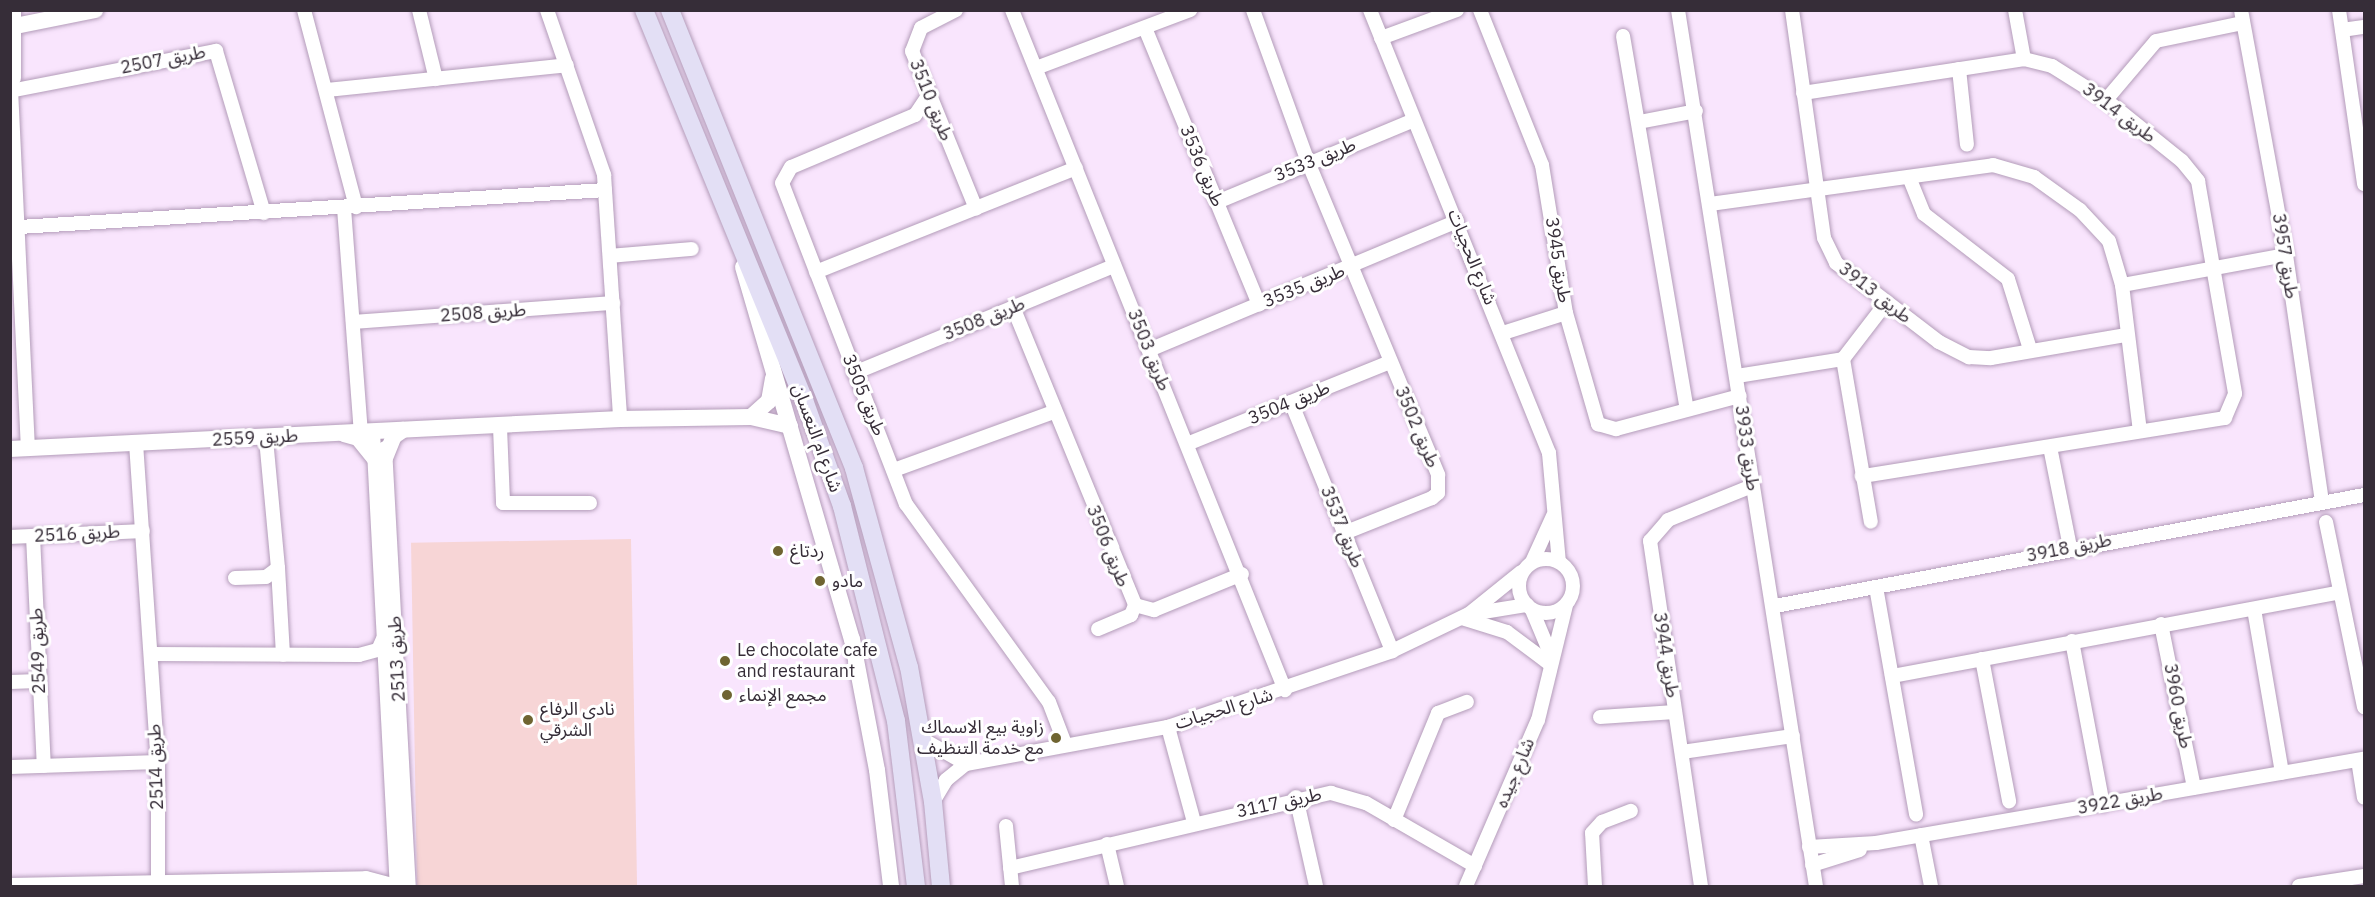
<!DOCTYPE html>
<html>
<head>
<meta charset="utf-8">
<style>
	body { margin:0 }
	#map { position:relative; width:2375px; height:897px; overflow:hidden; background:#f9e5fd; font-family:"IBM Plex Sans","Noto Sans Arabic",sans-serif }
	div>[style] { position:absolute }
	.green>* { inset:0; background:#f7d5d6; transform-origin:0 0 }
	.roads { filter:drop-shadow(0 0 2px #b39cb9) drop-shadow(0 0 2px #b39cb9) }
	.minor>* { height:14px; margin:-7px; padding:0 7px; transform-origin:7px; border-radius:7px; background:#fff }
	.minor>.ring { margin:-7px; padding:0; box-sizing:content-box; background:none; border:14px solid #fff; border-radius:50% }
	.tertiary>* { height:16px; margin:-8px; padding:0 8px; transform-origin:8px; border-radius:8px; background:#fff }
	.secondary>* { height:18px; margin:-9px; padding:0 9px; transform-origin:9px; border-radius:9px; background:#e3dff5 }
	.dots>* { width:16px; height:16px; translate:-50% -50%; box-sizing:border-box; border:3px solid #fff; border-radius:50% }
	span { translate:-50% -50%; white-space:nowrap; text-align:center; line-height:1.15; -webkit-text-stroke:6px #fff; paint-order:stroke }
	.street-label { font-size:18px; color:#362d38 }
	.poi-label { font-size:18px; color:#362d38 }
	.left { translate:0 -50%; text-align:left }
	.right { translate:-100% -50%; text-align:right }
	.frame { position:absolute; inset:0; border:12px solid #362d38; pointer-events:none }
</style>
</head>
<body>
<div id="map">
	<div class="green">
		<i style="left:631px;top:539px;width:347px;height:220px;rotate:89deg"></i>
	</div>
	<div class="roads">
		<div class="minor">
			<i style="left:14px;top:10px;width:68px;rotate:90deg"></i>
			<i style="left:304px;top:10px;width:204px;rotate:75.2deg"></i>
			<i style="left:419px;top:10px;width:71px;rotate:76.2deg"></i>
			<i style="left:547px;top:10px;width:175px;rotate:70.9deg"></i>
			<i style="left:604px;top:175px;width:245px;rotate:86.2deg"></i>
			<i style="left:956px;top:10px;width:39px;rotate:153deg"></i>
			<i style="left:921px;top:28px;width:25px;rotate:111deg"></i>
			<i style="left:912px;top:51px;width:170px;rotate:67.9deg"></i>
			<i style="left:1012px;top:10px;width:733px;rotate:68.13deg"></i>
			<i style="left:1253px;top:10px;width:162px;rotate:70.1deg"></i>
			<i style="left:1308px;top:162px;width:339px;rotate:67.4deg"></i>
			<i style="left:1438px;top:475px;width:18px;rotate:90deg"></i>
			<i style="left:1438px;top:493px;width:8px;rotate:140deg"></i>
			<i style="left:1432px;top:498px;width:95px;rotate:158.3deg"></i>
			<i style="left:1370px;top:10px;width:478px;rotate:68deg"></i>
			<i style="left:1549px;top:453px;width:109px;rotate:84.8deg"></i>
			<i style="left:1480px;top:10px;width:167px;rotate:68.2deg"></i>
			<i style="left:1542px;top:165px;width:150px;rotate:80.8deg"></i>
			<i style="left:1566px;top:313px;width:116px;rotate:73.9deg"></i>
			<i style="left:1598px;top:424px;width:19px;rotate:16deg"></i>
			<i style="left:1616px;top:429px;width:128px;rotate:-14.9deg"></i>
			<i style="left:1678px;top:10px;width:887px;rotate:81.05deg"></i>
			<i style="left:1792px;top:10px;width:230px;rotate:82deg"></i>
			<i style="left:1824px;top:238px;width:28px;rotate:64deg"></i>
			<i style="left:1836px;top:263px;width:130px;rotate:37.5deg"></i>
			<i style="left:1939px;top:342px;width:34px;rotate:27deg"></i>
			<i style="left:1969px;top:357px;width:22px;rotate:3deg"></i>
			<i style="left:1991px;top:358px;width:136px;rotate:-9.7deg"></i>
			<i style="left:2015px;top:10px;width:50px;rotate:79.6deg"></i>
			<i style="left:2241px;top:10px;width:249px;rotate:79.6deg"></i>
			<i style="left:2286px;top:255px;width:250px;rotate:81.7deg"></i>
			<i style="left:2339px;top:10px;width:176px;rotate:81.8deg"></i>
			<i style="left:1145px;top:28px;width:299px;rotate:67.6deg"></i>
			<i style="left:2342px;top:30px;width:22px;rotate:-8deg"></i>
			<i style="left:1623px;top:36px;width:375px;rotate:80.3deg"></i>
			<i style="left:1381px;top:38px;width:81px;rotate:-20.2deg"></i>
			<i style="left:10px;top:68px;width:380px;rotate:87.3deg"></i>
			<i style="left:1036px;top:68px;width:165px;rotate:-20.6deg"></i>
			<i style="left:1959px;top:69px;width:76px;rotate:84deg"></i>
			<i style="left:15px;top:90px;width:205px;rotate:-11deg"></i>
			<i style="left:216px;top:51px;width:169px;rotate:73.5deg"></i>
			<i style="left:327px;top:90px;width:241px;rotate:-5.9deg"></i>
			<i style="left:1803px;top:93px;width:224px;rotate:-8.7deg"></i>
			<i style="left:2024px;top:59px;width:29px;rotate:14deg"></i>
			<i style="left:2052px;top:66px;width:64px;rotate:32.2deg"></i>
			<i style="left:2106px;top:100px;width:97px;rotate:38.8deg"></i>
			<i style="left:2182px;top:161px;width:26px;rotate:51deg"></i>
			<i style="left:2198px;top:181px;width:216px;rotate:80.1deg"></i>
			<i style="left:2235px;top:394px;width:26px;rotate:113deg"></i>
			<i style="left:2225px;top:418px;width:368px;rotate:170.9deg"></i>
			<i style="left:928px;top:96px;width:23px;rotate:124deg"></i>
			<i style="left:915px;top:115px;width:134px;rotate:157.2deg"></i>
			<i style="left:791px;top:167px;width:18px;rotate:119deg"></i>
			<i style="left:782px;top:183px;width:344px;rotate:68.9deg"></i>
			<i style="left:906px;top:504px;width:244px;rotate:54.2deg"></i>
			<i style="left:1049px;top:702px;width:45px;rotate:69.1deg"></i>
			<i style="left:2106px;top:100px;width:77px;rotate:-49.7deg"></i>
			<i style="left:2156px;top:41px;width:89px;rotate:-11.7deg"></i>
			<i style="left:1639px;top:122px;width:58px;rotate:-10.9deg"></i>
			<i style="left:1909px;top:177px;width:40px;rotate:68deg"></i>
			<i style="left:1924px;top:214px;width:106px;rotate:37.7deg"></i>
			<i style="left:2008px;top:279px;width:73px;rotate:72.6deg"></i>
			<i style="left:1217px;top:202px;width:213px;rotate:-22.6deg"></i>
			<i style="left:1710px;top:204px;width:286px;rotate:-7.8deg"></i>
			<i style="left:1993px;top:165px;width:43px;rotate:16.3deg"></i>
			<i style="left:2034px;top:177px;width:57px;rotate:35.7deg"></i>
			<i style="left:2080px;top:210px;width:42px;rotate:46.9deg"></i>
			<i style="left:2109px;top:241px;width:46px;rotate:73.5deg"></i>
			<i style="left:2122px;top:285px;width:147px;rotate:83deg"></i>
			<i style="left:344px;top:208px;width:225px;rotate:85.7deg"></i>
			<i style="left:19px;top:227px;width:587px;rotate:-3.61deg"></i>
			<i style="left:610px;top:256px;width:82px;rotate:-4.9deg"></i>
			<i style="left:816px;top:272px;width:280px;rotate:-21.8deg"></i>
			<i style="left:2122px;top:285px;width:167px;rotate:-10.4deg"></i>
			<i style="left:1013px;top:307px;width:322px;rotate:67.7deg"></i>
			<i style="left:1135px;top:605px;width:20px;rotate:15deg"></i>
			<i style="left:1154px;top:610px;width:95px;rotate:-22.2deg"></i>
			<i style="left:353px;top:322px;width:261px;rotate:-4.2deg"></i>
			<i style="left:1503px;top:333px;width:66px;rotate:-17.6deg"></i>
			<i style="left:1149px;top:350px;width:334px;rotate:-22.7deg"></i>
			<i style="left:1843px;top:359px;width:165px;rotate:80.3deg"></i>
			<i style="left:854px;top:373px;width:281px;rotate:-22.4deg"></i>
			<i style="left:1737px;top:376px;width:107px;rotate:-9.1deg"></i>
			<i style="left:1843px;top:359px;width:71px;rotate:-52.5deg"></i>
			<i style="left:1291px;top:402px;width:269px;rotate:67.9deg"></i>
			<i style="left:500px;top:427px;width:76px;rotate:87.7deg"></i>
			<i style="left:503px;top:503px;width:87px"></i>
			<i style="left:373px;top:432px;width:455px;rotate:87deg"></i>
			<i style="left:136px;top:443px;width:320px;rotate:86.1deg"></i>
			<i style="left:158px;top:762px;width:119px;rotate:90deg"></i>
			<i style="left:1187px;top:444px;width:219px;rotate:-22deg"></i>
			<i style="left:2050px;top:447px;width:102px;rotate:78.7deg"></i>
			<i style="left:385px;top:448px;width:439px;rotate:86.9deg"></i>
			<i style="left:894px;top:470px;width:169px;rotate:-20deg"></i>
			<i style="left:2326px;top:522px;width:189px;rotate:78.4deg"></i>
			<i style="left:33px;top:536px;width:230px;rotate:87.3deg"></i>
			<i style="left:10px;top:537px;width:133px;rotate:-2.6deg"></i>
			<i class="ring" style="left:1519px;top:559px;width:40px;height:40px"></i>
			<i style="left:1532px;top:562px;width:51px;rotate:-65.5deg"></i>
			<i style="left:278px;top:568px;width:87px;rotate:86.7deg"></i>
			<i style="left:235px;top:578px;width:31px;rotate:-2deg"></i>
			<i style="left:266px;top:577px;width:15px;rotate:-37deg"></i>
			<i style="left:278px;top:568px;width:131px;rotate:-95.3deg"></i>
			<i style="left:1876px;top:587px;width:231px;rotate:80deg"></i>
			<i style="left:1775px;top:606px;width:599px;rotate:-10.67deg"></i>
			<i style="left:2254px;top:609px;width:166px;rotate:80.3deg"></i>
			<i style="left:1532px;top:610px;width:47px;rotate:67.3deg"></i>
			<i style="left:1477px;top:613px;width:51px;rotate:-9.1deg"></i>
			<i style="left:1462px;top:618px;width:47px;rotate:17.3deg"></i>
			<i style="left:1507px;top:632px;width:54px;rotate:36.7deg"></i>
			<i style="left:2161px;top:624px;width:167px;rotate:78.6deg"></i>
			<i style="left:1098px;top:629px;width:36px;rotate:-23deg"></i>
			<i style="left:1131px;top:615px;width:11px;rotate:-68deg"></i>
			<i style="left:2072px;top:641px;width:167px;rotate:79.3deg"></i>
			<i style="left:151px;top:654px;width:208px;rotate:0.3deg"></i>
			<i style="left:359px;top:655px;width:20px;rotate:-15deg"></i>
			<i style="left:378px;top:650px;width:12px;rotate:-66deg"></i>
			<i style="left:1982px;top:659px;width:145px;rotate:79.2deg"></i>
			<i style="left:1892px;top:676px;width:455px;rotate:-10.6deg"></i>
			<i style="left:10px;top:682px;width:28px;rotate:-2deg"></i>
			<i style="left:1600px;top:717px;width:75px;rotate:-3.8deg"></i>
			<i style="left:1168px;top:727px;width:98px;rotate:74.7deg"></i>
			<i style="left:924px;top:740px;width:48px;rotate:29.7deg"></i>
			<i style="left:1682px;top:752px;width:112px;rotate:-8.2deg"></i>
			<i style="left:2358px;top:760px;width:38px;rotate:81deg"></i>
			<i style="left:10px;top:767px;width:148px;rotate:-1.9deg"></i>
			<i style="left:1296px;top:797px;width:91px;rotate:77.3deg"></i>
			<i style="left:933px;top:802px;width:26px;rotate:-59deg"></i>
			<i style="left:946px;top:780px;width:26px;rotate:-39deg"></i>
			<i style="left:966px;top:764px;width:205px;rotate:-10.4deg"></i>
			<i style="left:1168px;top:727px;width:237px;rotate:-18.7deg"></i>
			<i style="left:1392px;top:651px;width:85px;rotate:-25.7deg"></i>
			<i style="left:1469px;top:614px;width:67px;rotate:-38.9deg"></i>
			<i style="left:1394px;top:820px;width:116px;rotate:-67.6deg"></i>
			<i style="left:1438px;top:713px;width:31px;rotate:-21deg"></i>
			<i style="left:1006px;top:826px;width:60px;rotate:84.3deg"></i>
			<i style="left:1921px;top:835px;width:52px;rotate:78.9deg"></i>
			<i style="left:1107px;top:844px;width:43px;rotate:76.6deg"></i>
			<i style="left:1809px;top:847px;width:67px;rotate:-3.4deg"></i>
			<i style="left:1876px;top:843px;width:495px;rotate:-9.8deg"></i>
			<i style="left:1812px;top:865px;width:50px;rotate:-17.4deg"></i>
			<i style="left:1010px;top:868px;width:330px;rotate:-13.2deg"></i>
			<i style="left:1331px;top:793px;width:36px;rotate:16deg"></i>
			<i style="left:1366px;top:803px;width:126px;rotate:30deg"></i>
			<i style="left:10px;top:885px;width:356px;rotate:-1.1deg"></i>
			<i style="left:366px;top:878px;width:31px;rotate:15deg"></i>
			<i style="left:1466px;top:886px;width:181px;rotate:-66.6deg"></i>
			<i style="left:1538px;top:720px;width:118px;rotate:-76.3deg"></i>
			<i style="left:1595px;top:886px;width:53px;rotate:-93.2deg"></i>
			<i style="left:1592px;top:833px;width:15px;rotate:-48deg"></i>
			<i style="left:1602px;top:822px;width:31px;rotate:-21deg"></i>
			<i style="left:1701px;top:886px;width:349px;rotate:-98.4deg"></i>
			<i style="left:1650px;top:541px;width:28px;rotate:-49deg"></i>
			<i style="left:1668px;top:520px;width:91px;rotate:-22deg"></i>
			<i style="left:2299px;top:886px;width:66px;rotate:-8.7deg"></i>
		</div>
		<div class="tertiary">
			<i style="left:10px;top:27px;width:87px;rotate:-11.3deg"></i>
			<i style="left:743px;top:267px;width:388px;rotate:73.7deg"></i>
			<i style="left:852px;top:639px;width:133px;rotate:79.2deg"></i>
			<i style="left:877px;top:770px;width:117px;rotate:83.1deg"></i>
			<i style="left:751px;top:417px;width:24px;rotate:-42deg"></i>
			<i style="left:769px;top:401px;width:23px;rotate:-80deg"></i>
			<i style="left:344px;top:434px;width:15px;rotate:16deg"></i>
			<i style="left:358px;top:438px;width:26px;rotate:51deg"></i>
			<i style="left:10px;top:449px;width:611px;rotate:-2.82deg"></i>
			<i style="left:620px;top:419px;width:131px;rotate:-0.9deg"></i>
			<i style="left:751px;top:417px;width:40px;rotate:13deg"></i>
			<i style="left:385px;top:458px;width:24px;rotate:-68deg"></i>
			<i style="left:394px;top:436px;width:11px;rotate:-34deg"></i>
		</div>
		<div class="secondary">
			<i style="left:644px;top:10px;width:422px;rotate:67.7deg"></i>
			<i style="left:804px;top:400px;width:113px;rotate:70.3deg"></i>
			<i style="left:842px;top:506px;width:222px;rotate:75.9deg"></i>
			<i style="left:896px;top:721px;width:166px;rotate:83.1deg"></i>
			<i style="left:670px;top:10px;width:494px;rotate:68.1deg"></i>
			<i style="left:854px;top:468px;width:206px;rotate:74.6deg"></i>
			<i style="left:909px;top:667px;width:137px;rotate:79.9deg"></i>
			<i style="left:933px;top:802px;width:84px;rotate:84.6deg"></i>
		</div>
	</div>
	<div class="dots">
		<i style="left:778px;top:551px;background:#6f6431"></i>
		<i style="left:820px;top:581px;background:#6f6431"></i>
		<i style="left:725px;top:661px;background:#6f6431"></i>
		<i style="left:727px;top:695px;background:#6f6431"></i>
		<i style="left:528px;top:720px;background:#6f6431"></i>
		<i style="left:1056px;top:738px;background:#6f6431"></i>
	</div>
	<div class="street-label">
		<span style="left:163px;top:60px;rotate:-11deg">طريق 2507</span>
		<span style="left:931px;top:100px;rotate:68deg">طريق 3510</span>
		<span style="left:2119px;top:113px;rotate:37deg">طريق 3914</span>
		<span style="left:1315px;top:160px;rotate:-22deg">طريق 3533</span>
		<span style="left:1202px;top:166px;rotate:67deg">طريق 3536</span>
		<span style="left:2285px;top:256px;rotate:81deg">طريق 3957</span>
		<span style="left:1472px;top:257px;rotate:68deg">شارع الحجيات</span>
		<span style="left:1558px;top:260px;rotate:81deg">طريق 3945</span>
		<span style="left:1304px;top:286px;rotate:-22deg">طريق 3535</span>
		<span style="left:1875px;top:293px;rotate:38deg">طريق 3913</span>
		<span style="left:483px;top:313px;rotate:-4deg">طريق 2508</span>
		<span style="left:984px;top:319px;rotate:-22deg">طريق 3508</span>
		<span style="left:1149px;top:350px;rotate:68deg">طريق 3503</span>
		<span style="left:864px;top:395px;rotate:68deg">طريق 3505</span>
		<span style="left:1289px;top:403px;rotate:-22deg">طريق 3504</span>
		<span style="left:1417px;top:427px;rotate:67deg">طريق 3502</span>
		<span style="left:255px;top:438px;rotate:-3deg">طريق 2559</span>
		<span style="left:817px;top:438px;rotate:70deg">شارع ام النعسان</span>
		<span style="left:1747px;top:448px;rotate:82deg">طريق 3933</span>
		<span style="left:1342px;top:527px;rotate:68deg">طريق 3537</span>
		<span style="left:77px;top:534px;rotate:-3deg">طريق 2516</span>
		<span style="left:1108px;top:546px;rotate:68deg">طريق 3506</span>
		<span style="left:2069px;top:548px;rotate:-11deg">طريق 3918</span>
		<span style="left:38px;top:651px;rotate:-92deg">طريق 2549</span>
		<span style="left:1666px;top:655px;rotate:81deg">طريق 3944</span>
		<span style="left:397px;top:659px;rotate:-93deg">طريق 2513</span>
		<span style="left:2178px;top:706px;rotate:79deg">طريق 3960</span>
		<span style="left:1224px;top:709px;rotate:-17deg">شارع الحجيات</span>
		<span style="left:156px;top:767px;rotate:-92deg">طريق 2514</span>
		<span style="left:1515px;top:773px;rotate:-67deg">شارع جيده</span>
		<span style="left:2120px;top:801px;rotate:-10deg">طريق 3922</span>
		<span style="left:1279px;top:803px;rotate:-12deg">طريق 3117</span>
	</div>
	<div class="poi-label">
		<span class="left" style="left:790px;top:551px">ردتاغ</span>
		<span class="left" style="left:832px;top:581px">مادو</span>
		<span class="left" style="left:737px;top:661px">Le chocolate cafe<br>and restaurant</span>
		<span class="left" style="left:739px;top:695px">مجمع الإنماء</span>
		<span class="left" style="left:540px;top:720px">نادي الرفاع<br>الشرقي</span>
		<span class="right" style="left:1044px;top:738px">زاوية بيع الاسماك<br>مع خدمة التنظيف</span>
	</div>
	<div class="frame"></div>
</div>
</body>
</html>
